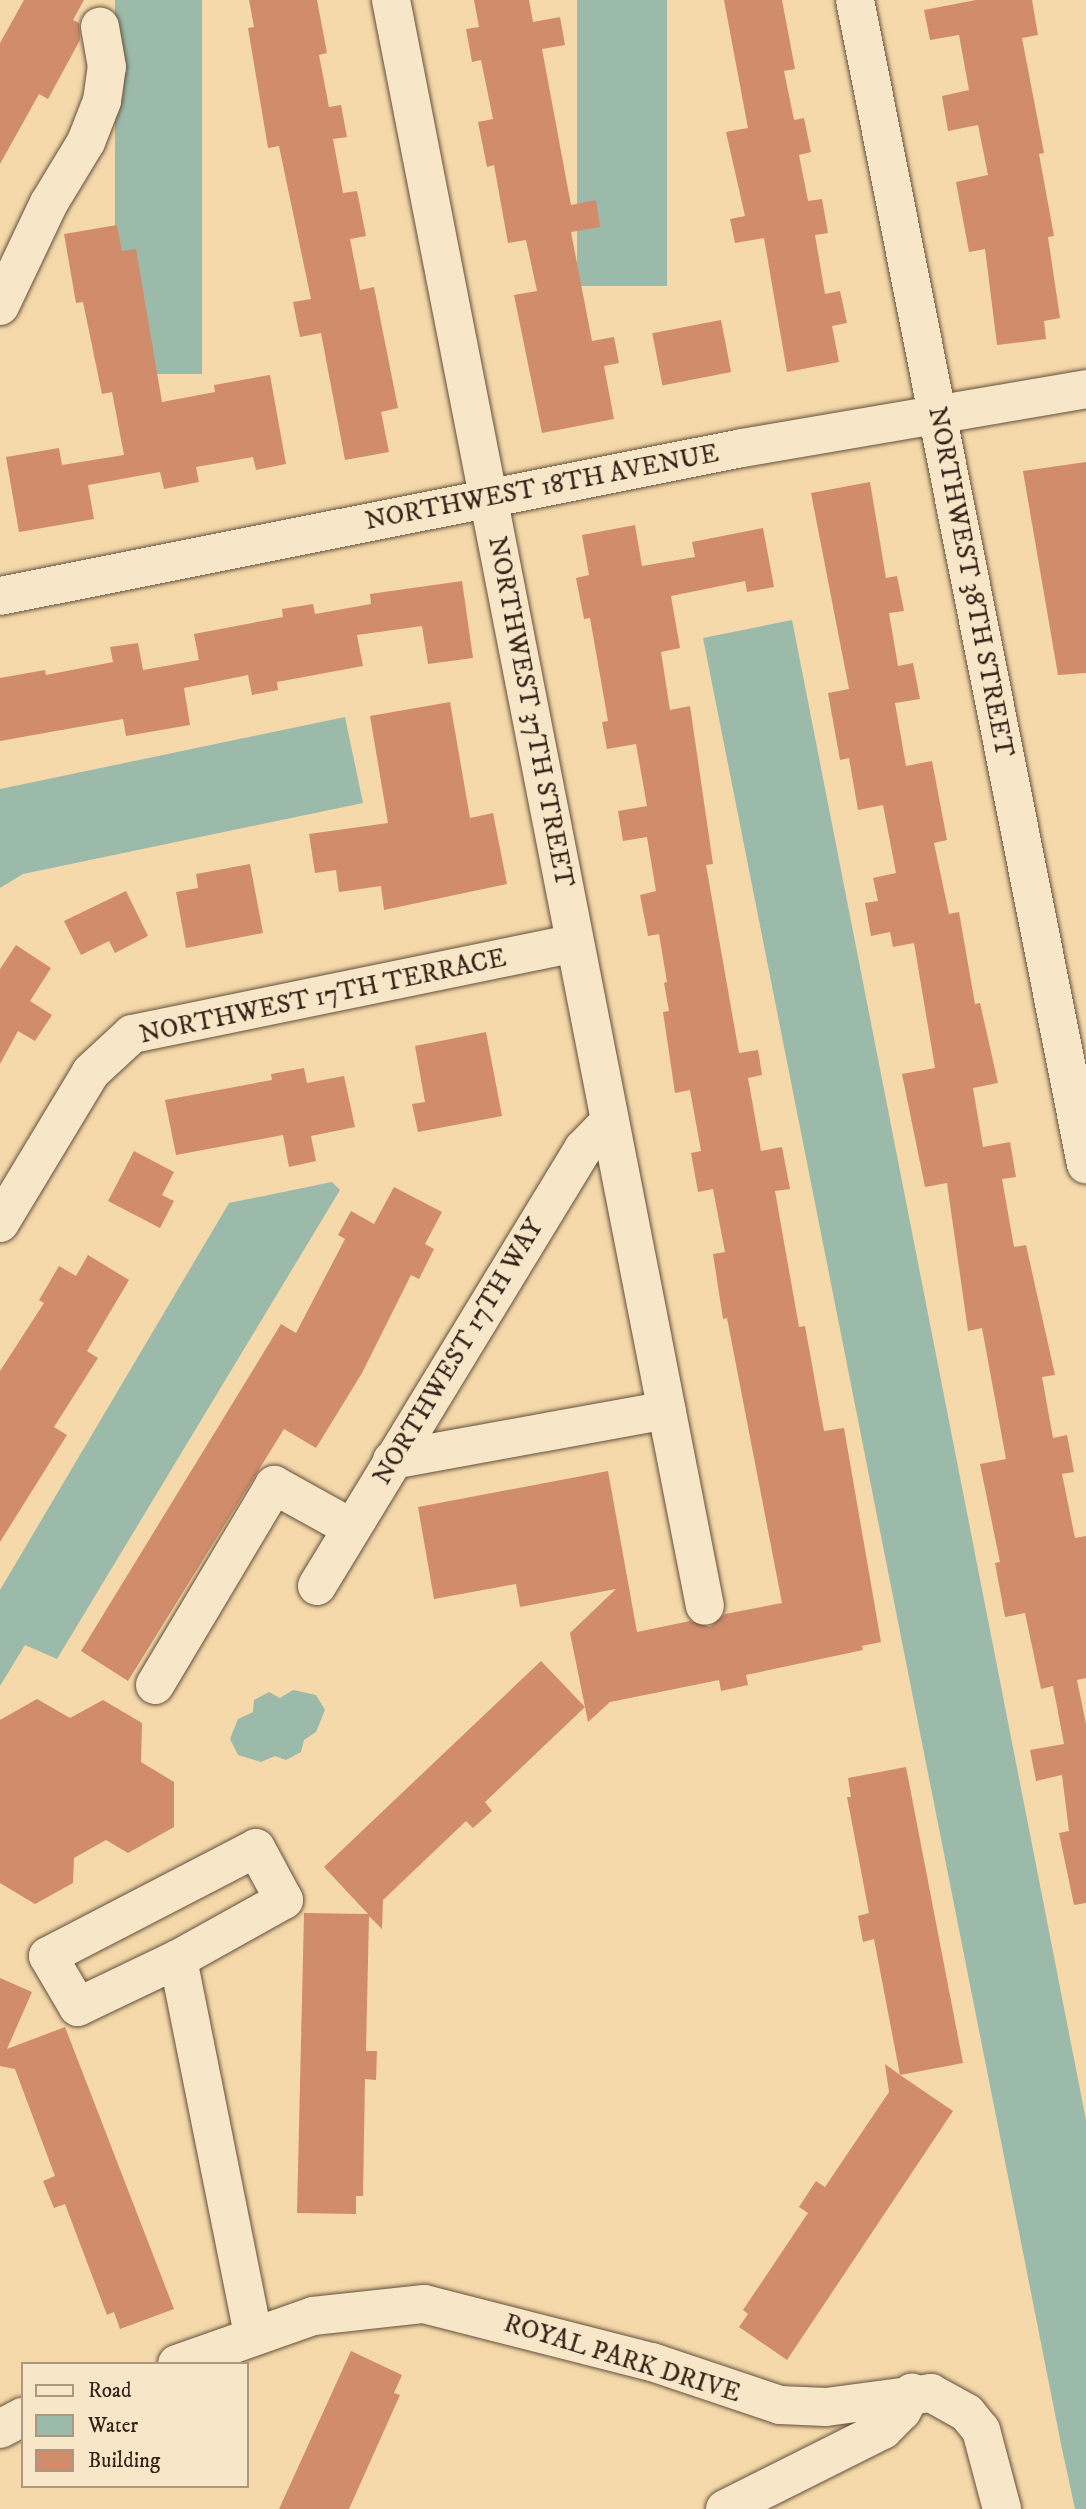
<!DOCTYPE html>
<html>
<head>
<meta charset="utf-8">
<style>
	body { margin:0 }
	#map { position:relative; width:1086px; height:2509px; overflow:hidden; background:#f5d9aa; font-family:"IM FELL DW Pica",serif }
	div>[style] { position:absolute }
	.water>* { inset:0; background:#9cbaaa; transform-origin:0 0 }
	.building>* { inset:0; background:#d18c6c; transform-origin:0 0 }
	.roads { filter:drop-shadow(0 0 2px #65503d) drop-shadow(0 0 2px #65503d) }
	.minor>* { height:38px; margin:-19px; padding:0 19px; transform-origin:19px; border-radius:19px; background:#f8e6c8 }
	span { translate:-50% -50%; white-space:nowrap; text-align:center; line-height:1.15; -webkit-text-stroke:5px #f8e6c8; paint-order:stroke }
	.street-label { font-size:26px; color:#352319 }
	.legend { position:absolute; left:21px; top:2362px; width:228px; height:126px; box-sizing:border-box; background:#f8e6c8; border:2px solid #aa9882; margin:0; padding:9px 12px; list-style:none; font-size:21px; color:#352319 }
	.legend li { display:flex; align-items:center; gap:14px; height:35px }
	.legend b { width:35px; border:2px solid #aa9882 }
</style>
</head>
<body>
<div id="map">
	<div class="water">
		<i style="left:115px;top:0;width:87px;height:374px"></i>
		<i style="left:577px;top:0;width:90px;height:286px"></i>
		<i style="clip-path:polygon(792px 620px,1086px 2120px,1086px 2509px,1075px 2509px,1061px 2444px,703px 638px)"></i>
		<i style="clip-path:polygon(345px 717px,363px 803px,23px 874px,0 888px,0 789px)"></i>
		<i style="clip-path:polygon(332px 1182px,340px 1190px,57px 1659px,25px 1645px,0 1686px,0 1590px,229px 1203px)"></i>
		<i style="clip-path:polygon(293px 1690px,316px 1695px,325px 1710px,316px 1732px,304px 1740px,301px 1752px,286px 1760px,275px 1756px,261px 1762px,238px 1755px,230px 1739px,238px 1719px,253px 1712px,254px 1700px,269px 1692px,280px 1698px)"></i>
	</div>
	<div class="building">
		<i style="clip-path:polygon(24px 0,84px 0,73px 20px,79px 23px,80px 40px,48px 99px,39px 94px,0 164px,0 43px)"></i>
		<i style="clip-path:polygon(249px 0,317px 0,327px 53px,319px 55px,329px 107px,341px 105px,347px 137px,333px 139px,343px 193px,357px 191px,366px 236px,350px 239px,360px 290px,374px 287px,398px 408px,381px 412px,389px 452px,345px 460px,321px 333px,300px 337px,293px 302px,311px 299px,279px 146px,268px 148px,248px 28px,254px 27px)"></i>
		<i style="clip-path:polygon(474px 0,529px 0,533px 22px,560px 17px,565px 45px,542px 49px,571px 205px,596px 200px,600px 227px,571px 232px,592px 341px,614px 337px,619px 363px,604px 366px,614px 419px,542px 433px,514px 295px,537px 291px,526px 240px,508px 243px,494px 165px,487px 167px,478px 122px,493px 119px,481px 60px,472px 62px,466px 29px,479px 27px)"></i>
		<i style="clip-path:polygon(724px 0,782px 0,795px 69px,784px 71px,794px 120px,804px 118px,811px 152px,799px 155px,808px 201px,822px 199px,828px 233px,815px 235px,825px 294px,840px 291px,847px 323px,832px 326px,839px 362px,787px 372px,764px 238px,735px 243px,730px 219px,745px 216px,726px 132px,748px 128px)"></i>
		<i style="clip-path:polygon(976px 0,1032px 0,1038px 35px,1022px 38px,1044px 153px,1039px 154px,1054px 236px,1048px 237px,1060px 318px,1044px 321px,1046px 339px,997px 345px,985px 249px,969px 252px,956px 182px,988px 175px,978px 125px,948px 131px,942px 96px,969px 90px,959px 35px,930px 40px,924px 10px)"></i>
		<i style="clip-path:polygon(117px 225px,122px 251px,136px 249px,162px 402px,215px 392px,214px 385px,270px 375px,286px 464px,256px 470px,253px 457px,196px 467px,199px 482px,164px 489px,160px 472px,88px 485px,94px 519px,19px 532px,6px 457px,59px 448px,62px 465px,124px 455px,112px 392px,102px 394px,83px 302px,76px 303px,64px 234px)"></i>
		<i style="left:721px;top:320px;width:53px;height:70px;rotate:79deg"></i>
		<i style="clip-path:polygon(1086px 462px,1086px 673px,1058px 675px,1023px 471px)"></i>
		<i style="clip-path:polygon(870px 482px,886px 578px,897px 576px,904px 611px,889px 613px,898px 666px,913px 663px,920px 699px,895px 703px,906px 766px,932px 761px,947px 840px,934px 843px,949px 914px,959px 912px,975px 1004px,980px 1003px,998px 1083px,973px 1088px,983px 1147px,1010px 1142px,1016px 1177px,1002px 1179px,1014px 1247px,1026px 1245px,1055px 1375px,1042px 1377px,1053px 1438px,1067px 1435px,1074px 1472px,1062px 1474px,1075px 1538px,1086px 1536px,1086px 1678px,1077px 1680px,1086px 1724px,1086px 1903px,1074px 1905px,1059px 1833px,1069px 1831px,1062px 1775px,1036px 1781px,1030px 1750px,1064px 1744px,1053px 1686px,1041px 1689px,1025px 1613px,1005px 1617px,995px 1563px,1000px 1562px,980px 1464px,1006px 1459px,982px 1328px,968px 1331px,947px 1183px,925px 1187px,902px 1074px,935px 1068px,914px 943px,893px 947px,890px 932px,871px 936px,865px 903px,878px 901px,873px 878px,896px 873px,883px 805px,858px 810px,849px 758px,840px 760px,828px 693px,849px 689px,811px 493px)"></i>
		<i style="clip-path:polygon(635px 525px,642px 566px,695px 557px,692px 542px,763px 528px,774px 587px,747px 592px,745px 581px,671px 596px,680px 648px,661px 652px,670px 710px,690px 706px,713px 864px,706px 865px,739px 1053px,758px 1050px,762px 1075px,748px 1078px,761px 1151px,782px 1147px,790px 1189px,775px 1191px,799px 1327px,805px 1326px,824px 1431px,844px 1428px,881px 1642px,862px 1646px,863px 1650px,746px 1675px,748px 1685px,721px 1691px,719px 1680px,610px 1702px,588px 1722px,585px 1707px,485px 1802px,492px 1811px,473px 1828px,466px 1821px,383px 1900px,382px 1929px,369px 1916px,366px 2051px,377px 2051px,376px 2080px,365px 2079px,363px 2196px,356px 2196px,356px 2214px,297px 2213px,304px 1913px,368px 1914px,324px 1867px,541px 1661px,585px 1707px,570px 1633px,616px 1589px,520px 1607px,516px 1584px,434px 1599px,418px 1507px,608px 1471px,637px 1632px,690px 1621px,710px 1627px,725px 1614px,782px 1603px,727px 1318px,723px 1319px,713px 1254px,725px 1252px,713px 1189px,698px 1192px,691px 1153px,701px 1151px,690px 1090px,675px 1093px,663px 1012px,669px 1011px,664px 983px,667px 982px,659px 934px,648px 936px,640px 895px,656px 891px,647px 837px,623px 841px,618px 811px,647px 806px,636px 744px,607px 749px,602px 722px,608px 721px,590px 618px,584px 619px,576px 578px,589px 575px,582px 535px)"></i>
		<i style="clip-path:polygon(462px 581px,473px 658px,428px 664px,422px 626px,357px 635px,363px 666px,277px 682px,278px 690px,252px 695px,248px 675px,184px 688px,190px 725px,126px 736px,123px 719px,0 741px,0 678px,45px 670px,46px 675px,113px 662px,110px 647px,138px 643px,143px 670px,199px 660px,194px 634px,283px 617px,282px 609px,313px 604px,315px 614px,371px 604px,370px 594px)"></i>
		<i style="clip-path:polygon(450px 702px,470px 818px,493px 813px,507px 884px,384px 910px,381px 886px,339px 892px,336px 870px,315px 873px,309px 834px,388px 823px,370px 716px)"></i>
		<i style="clip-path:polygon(250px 864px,263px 933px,186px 948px,176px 892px,198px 888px,196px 874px)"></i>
		<i style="clip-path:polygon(126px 891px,148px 936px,115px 953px,109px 941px,81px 955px,64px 921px)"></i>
		<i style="clip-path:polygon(16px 945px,51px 968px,30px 1001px,52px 1015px,35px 1041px,18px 1031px,0 1064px,0 969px)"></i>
		<i style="clip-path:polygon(486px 1032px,502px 1116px,418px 1132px,412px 1104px,425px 1102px,415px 1046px)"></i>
		<i style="clip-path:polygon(304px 1068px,307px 1083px,344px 1076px,355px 1127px,311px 1136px,316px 1161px,289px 1167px,283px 1135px,176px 1155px,165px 1100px,272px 1080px,271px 1074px)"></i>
		<i style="clip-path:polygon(134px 1151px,174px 1172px,162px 1195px,174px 1201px,160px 1228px,108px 1201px)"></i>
		<i style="clip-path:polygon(394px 1187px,442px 1212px,425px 1244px,434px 1249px,419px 1279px,411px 1275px,362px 1373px,316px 1448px,284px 1429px,128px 1681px,81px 1651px,281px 1324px,296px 1333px,345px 1239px,338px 1235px,351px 1211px,374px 1224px)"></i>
		<i style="clip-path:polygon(88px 1255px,129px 1280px,87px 1351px,98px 1358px,54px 1427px,67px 1435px,0 1542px,0 1371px,44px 1303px,39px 1300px,59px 1266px,76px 1276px)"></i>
		<i style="clip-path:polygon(37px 1699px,70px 1718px,103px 1700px,142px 1723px,141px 1762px,174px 1782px,174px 1827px,128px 1853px,106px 1840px,74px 1858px,73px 1883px,35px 1904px,0 1883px,0 1720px)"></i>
		<i style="clip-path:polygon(906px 1767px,963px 2063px,900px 2075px,953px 2111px,787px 2360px,739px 2327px,748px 2314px,743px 2310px,808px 2213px,799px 2207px,816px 2181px,825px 2187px,889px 2092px,885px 2064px,900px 2075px,874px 1939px,863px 1942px,858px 1916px,869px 1913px,847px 1797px,851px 1797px,848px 1778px)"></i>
		<i style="clip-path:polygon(0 1978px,32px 1992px,7px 2049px,65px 2027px,174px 2309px,120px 2329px,114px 2312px,107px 2315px,65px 2204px,54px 2208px,43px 2181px,55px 2176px,15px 2069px,0 2066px)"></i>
		<i style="clip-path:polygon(351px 2351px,402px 2375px,394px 2393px,400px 2395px,349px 2509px,279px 2509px)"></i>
	</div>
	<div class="roads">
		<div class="minor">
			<i style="left:391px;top:0;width:1636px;rotate:78.94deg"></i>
			<i style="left:855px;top:0;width:1187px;rotate:78.78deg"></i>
			<i style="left:0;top:306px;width:114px;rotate:-64.6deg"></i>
			<i style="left:49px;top:203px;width:71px;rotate:-58.8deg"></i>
			<i style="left:86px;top:142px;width:44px;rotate:-68.7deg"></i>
			<i style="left:102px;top:101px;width:34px;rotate:-82deg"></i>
			<i style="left:107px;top:67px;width:41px;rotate:-99.9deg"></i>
			<i style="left:0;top:596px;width:757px;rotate:-11.28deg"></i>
			<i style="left:742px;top:448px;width:349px;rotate:-9.7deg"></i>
			<i style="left:0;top:1223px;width:176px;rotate:-58.9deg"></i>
			<i style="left:91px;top:1072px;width:56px;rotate:-42.8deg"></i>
			<i style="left:132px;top:1034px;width:452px;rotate:-11.6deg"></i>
			<i style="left:392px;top:1460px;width:279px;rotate:-10.3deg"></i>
			<i style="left:317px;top:1586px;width:512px;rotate:-58.67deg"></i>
			<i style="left:583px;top:1149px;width:36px;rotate:-46deg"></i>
			<i style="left:155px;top:1685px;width:233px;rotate:-59.2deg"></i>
			<i style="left:274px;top:1485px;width:89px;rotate:28.9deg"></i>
			<i style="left:256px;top:1848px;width:59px;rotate:61.7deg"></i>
			<i style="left:284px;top:1900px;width:121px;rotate:150.9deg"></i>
			<i style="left:178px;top:1959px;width:111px;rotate:154.4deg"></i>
			<i style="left:78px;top:2007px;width:59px;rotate:-120.5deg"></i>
			<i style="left:48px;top:1956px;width:234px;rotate:-27.4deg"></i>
			<i style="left:178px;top:1959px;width:383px;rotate:78.7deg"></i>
			<i style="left:177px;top:2364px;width:144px;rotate:-19.4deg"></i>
			<i style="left:313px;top:2316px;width:112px;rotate:-6.2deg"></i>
			<i style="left:424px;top:2304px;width:235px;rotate:14.3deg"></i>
			<i style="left:652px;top:2362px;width:135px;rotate:18.6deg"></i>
			<i style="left:780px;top:2405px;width:46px;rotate:2.5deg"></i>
			<i style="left:826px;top:2407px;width:106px;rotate:-7.6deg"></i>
			<i style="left:931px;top:2393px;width:41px;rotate:29.1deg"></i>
			<i style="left:967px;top:2413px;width:22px;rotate:51deg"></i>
			<i style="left:981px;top:2430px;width:82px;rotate:75.1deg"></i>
			<i style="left:0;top:2429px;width:26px;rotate:-28deg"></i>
			<i style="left:725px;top:2509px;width:177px;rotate:-26.6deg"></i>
			<i style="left:883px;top:2430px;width:27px;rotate:-45deg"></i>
			<i style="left:902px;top:2411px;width:21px;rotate:-62deg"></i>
		</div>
	</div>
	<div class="street-label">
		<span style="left:542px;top:488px;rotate:-11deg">NORTHWEST 18TH AVENUE</span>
		<span style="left:970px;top:582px;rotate:79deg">NORTHWEST 38TH STREET</span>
		<span style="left:530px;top:712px;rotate:79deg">NORTHWEST 37TH STREET</span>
		<span style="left:323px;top:997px;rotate:-12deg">NORTHWEST 17TH TERRACE</span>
		<span style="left:459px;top:1352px;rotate:-59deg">NORTHWEST 17TH WAY</span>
		<span style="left:622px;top:2359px;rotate:17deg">ROYAL PARK DRIVE</span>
	</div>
	<ul class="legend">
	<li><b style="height:9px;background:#f8e6c8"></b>Road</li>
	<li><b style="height:19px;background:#9cbaaa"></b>Water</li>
	<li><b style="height:19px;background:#d18c6c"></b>Building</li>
	</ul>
</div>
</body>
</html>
